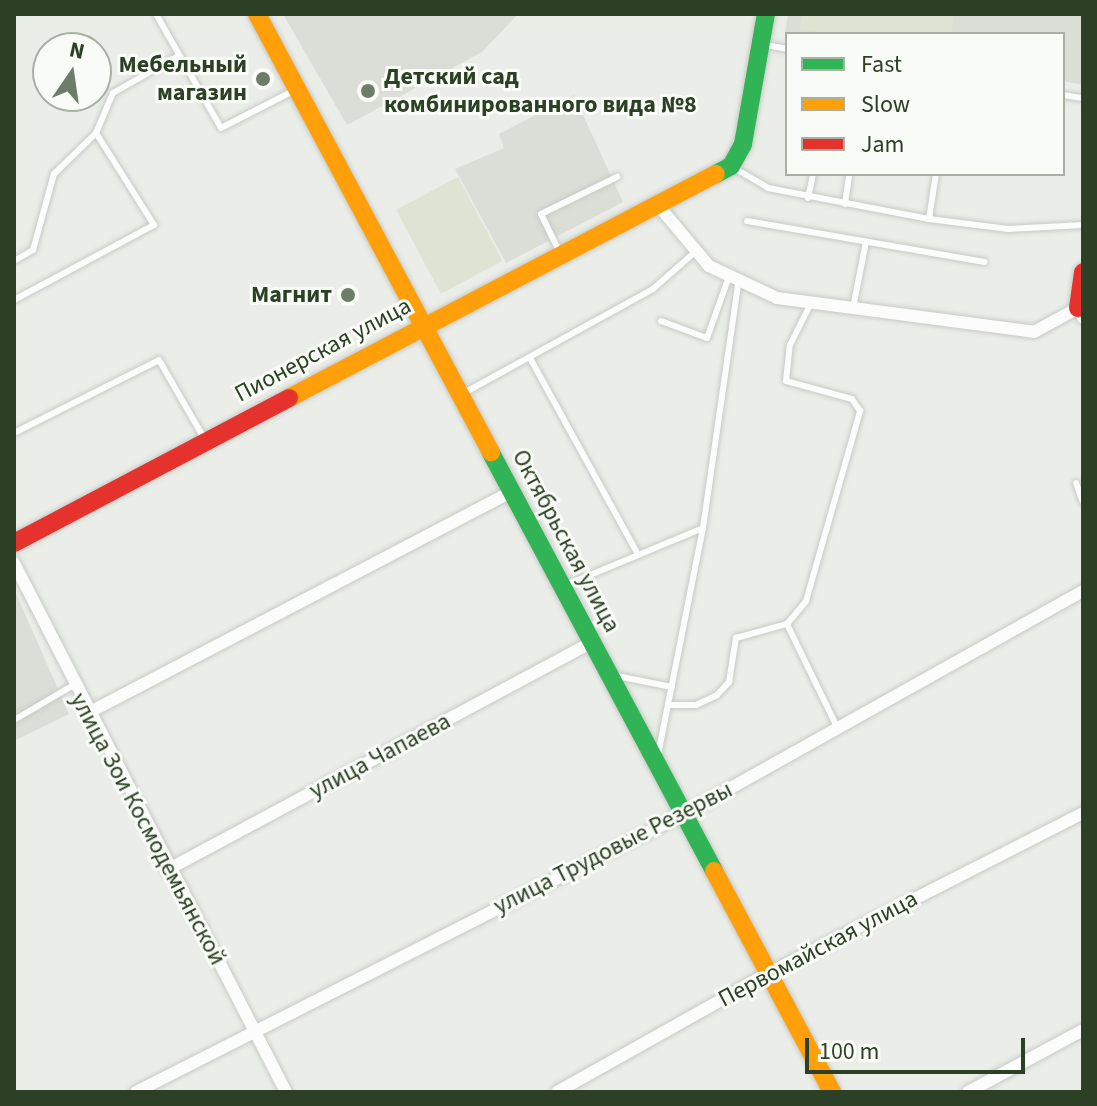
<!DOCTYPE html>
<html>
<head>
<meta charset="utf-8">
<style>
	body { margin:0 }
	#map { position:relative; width:1097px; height:1106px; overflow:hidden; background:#eaede8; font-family:"Source Sans 3",sans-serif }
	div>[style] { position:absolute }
	.built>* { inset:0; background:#daded7 }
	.green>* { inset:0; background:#dee4d3; transform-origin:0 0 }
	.roads { filter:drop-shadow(0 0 2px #c7cac5) drop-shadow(0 0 2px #c7cac5) }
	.lane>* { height:6px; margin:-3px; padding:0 3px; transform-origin:3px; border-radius:3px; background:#fcfcfc }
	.street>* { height:12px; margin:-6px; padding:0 6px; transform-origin:6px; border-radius:6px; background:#fcfcfc }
	.fast>* { height:18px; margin:-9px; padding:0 9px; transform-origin:9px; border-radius:9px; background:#30b455 }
	.slow>* { height:18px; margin:-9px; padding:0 9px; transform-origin:9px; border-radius:9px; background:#ff9f0a }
	.jam>* { height:18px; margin:-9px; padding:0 9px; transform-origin:9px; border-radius:9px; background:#e5322d }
	.dots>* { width:22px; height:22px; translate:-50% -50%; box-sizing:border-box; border:4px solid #f9fbf7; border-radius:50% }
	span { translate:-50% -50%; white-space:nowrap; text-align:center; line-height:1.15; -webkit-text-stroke:6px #f9fbf7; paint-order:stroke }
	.poi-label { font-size:24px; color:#2c4026; font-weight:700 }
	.right { translate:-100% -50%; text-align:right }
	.left { translate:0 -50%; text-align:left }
	.street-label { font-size:24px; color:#2c4026 }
	.frame { position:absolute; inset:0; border:16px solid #2c4026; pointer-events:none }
	.legend { position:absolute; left:785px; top:32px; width:280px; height:144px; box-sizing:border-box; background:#f9fbf7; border:2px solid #a7b0a3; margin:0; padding:10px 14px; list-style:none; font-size:24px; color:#2c4026 }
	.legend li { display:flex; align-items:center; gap:16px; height:40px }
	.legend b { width:40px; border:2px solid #a7b0a3 }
	.north { position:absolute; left:32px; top:32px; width:80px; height:80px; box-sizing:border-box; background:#f9fbf7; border:2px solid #a7b0a3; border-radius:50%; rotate:13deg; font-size:22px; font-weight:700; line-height:32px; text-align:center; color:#2c4026 }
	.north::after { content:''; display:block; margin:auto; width:28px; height:36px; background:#6e7d6a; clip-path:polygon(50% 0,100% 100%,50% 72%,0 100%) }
	.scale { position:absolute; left:805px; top:1038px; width:220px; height:36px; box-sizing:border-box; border:4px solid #2c4026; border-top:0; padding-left:10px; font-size:24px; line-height:28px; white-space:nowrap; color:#2c4026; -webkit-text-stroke:6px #f9fbf7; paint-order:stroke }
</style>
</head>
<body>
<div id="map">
	<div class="built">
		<i style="clip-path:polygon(283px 14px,518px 14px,482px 52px,347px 125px)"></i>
		<i style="clip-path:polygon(788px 14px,1083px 14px,1083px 85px,1063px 81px,1063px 34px,792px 34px,785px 33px)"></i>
		<i style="clip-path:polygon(574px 95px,623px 202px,506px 263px,455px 169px,504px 148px,499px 134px)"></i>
		<i style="clip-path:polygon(14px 589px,69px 714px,14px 741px)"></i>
	</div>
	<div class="green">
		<i style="clip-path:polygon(802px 14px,954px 14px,951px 34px,834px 34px,799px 29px)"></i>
		<i style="left:458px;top:177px;width:95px;height:70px;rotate:62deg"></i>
	</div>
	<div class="roads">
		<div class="lane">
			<i style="left:156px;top:14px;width:131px;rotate:60.3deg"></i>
			<i style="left:221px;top:128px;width:81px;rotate:-27.2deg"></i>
			<i style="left:765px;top:45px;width:22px;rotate:10deg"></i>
			<i style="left:1063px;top:95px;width:20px;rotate:9deg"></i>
			<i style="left:734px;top:168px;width:39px;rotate:30deg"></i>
			<i style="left:768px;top:188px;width:164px;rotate:10.9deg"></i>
			<i style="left:929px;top:219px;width:80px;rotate:7.2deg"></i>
			<i style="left:1008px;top:229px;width:75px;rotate:-3.1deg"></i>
			<i style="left:808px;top:198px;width:25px;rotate:-78deg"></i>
			<i style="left:845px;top:204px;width:30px;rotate:-82deg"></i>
			<i style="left:929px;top:219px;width:46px;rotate:-81.2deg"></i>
			<i style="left:747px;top:221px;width:241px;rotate:9.8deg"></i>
			<i style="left:560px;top:253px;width:43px;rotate:-116deg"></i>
			<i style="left:541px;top:214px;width:85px;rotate:-26deg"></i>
			<i style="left:14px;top:261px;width:22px;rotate:-30deg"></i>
			<i style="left:33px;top:250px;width:79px;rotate:-74.6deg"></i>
			<i style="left:54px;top:174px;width:59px;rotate:-44.3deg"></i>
			<i style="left:14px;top:300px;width:159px;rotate:-28.2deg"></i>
			<i style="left:154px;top:225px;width:109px;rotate:-122.2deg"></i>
			<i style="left:96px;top:133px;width:43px;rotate:-67deg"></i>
			<i style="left:113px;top:93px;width:75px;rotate:-29.6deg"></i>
			<i style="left:853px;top:308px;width:67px;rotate:-78.9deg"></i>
			<i style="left:661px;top:321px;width:49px;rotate:20.3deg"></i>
			<i style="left:707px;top:338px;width:63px;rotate:-70.4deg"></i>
			<i style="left:530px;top:358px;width:220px;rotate:61.2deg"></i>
			<i style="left:464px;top:393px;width:216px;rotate:-28.8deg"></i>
			<i style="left:653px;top:289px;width:57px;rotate:-41.5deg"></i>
			<i style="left:14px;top:433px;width:162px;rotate:-26.7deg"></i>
			<i style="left:159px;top:360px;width:90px;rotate:60deg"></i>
			<i style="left:1076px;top:483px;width:20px;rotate:70deg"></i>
			<i style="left:566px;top:585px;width:148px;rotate:-22.6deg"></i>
			<i style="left:787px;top:624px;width:30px;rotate:-50deg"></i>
			<i style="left:806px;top:601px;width:198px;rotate:-74.1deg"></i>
			<i style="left:860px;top:411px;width:14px;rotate:-124deg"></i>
			<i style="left:852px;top:399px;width:68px;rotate:-164.7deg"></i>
			<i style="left:786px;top:381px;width:36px;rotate:-84deg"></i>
			<i style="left:790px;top:345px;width:47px;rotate:-63.4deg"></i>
			<i style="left:617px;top:676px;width:56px;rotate:11.3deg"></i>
			<i style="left:668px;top:705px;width:28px"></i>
			<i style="left:696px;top:705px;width:23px;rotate:-25deg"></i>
			<i style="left:717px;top:695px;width:18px;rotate:-47deg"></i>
			<i style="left:729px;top:682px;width:45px;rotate:-81deg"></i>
			<i style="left:736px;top:638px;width:53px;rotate:-15.4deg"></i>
			<i style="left:787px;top:624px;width:114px;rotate:64.1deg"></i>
			<i style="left:14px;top:720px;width:67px;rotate:-30.4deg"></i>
			<i style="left:658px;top:755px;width:231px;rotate:-78.8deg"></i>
			<i style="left:703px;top:528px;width:245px;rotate:-81.8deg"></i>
		</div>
		<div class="street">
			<i style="left:657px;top:204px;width:81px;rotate:50deg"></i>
			<i style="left:709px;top:266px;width:75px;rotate:25.2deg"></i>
			<i style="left:777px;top:298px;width:259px;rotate:7.5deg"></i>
			<i style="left:1034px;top:332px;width:50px;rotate:-28.6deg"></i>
			<i style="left:1078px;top:308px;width:11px;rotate:63deg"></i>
			<i style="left:14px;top:563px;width:595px;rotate:62.79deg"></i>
			<i style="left:88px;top:713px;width:479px;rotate:-27.6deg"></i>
			<i style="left:167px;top:870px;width:482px;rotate:-28.2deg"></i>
			<i style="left:136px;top:1092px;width:614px;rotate:-26.9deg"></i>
			<i style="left:684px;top:814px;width:457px;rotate:-29.2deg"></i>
			<i style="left:557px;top:1092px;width:243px;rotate:-29.3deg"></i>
			<i style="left:769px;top:973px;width:352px;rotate:-27deg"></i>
			<i style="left:968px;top:1092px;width:131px;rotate:-28.3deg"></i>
		</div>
		<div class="fast">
			<i style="left:716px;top:174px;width:17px;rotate:-28deg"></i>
			<i style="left:731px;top:166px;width:25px;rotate:-61deg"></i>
			<i style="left:743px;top:144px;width:132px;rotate:-80deg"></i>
			<i style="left:491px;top:453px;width:474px;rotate:61.9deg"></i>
		</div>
		<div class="slow">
			<i style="left:257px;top:14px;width:497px;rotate:61.9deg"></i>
			<i style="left:289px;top:398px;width:482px;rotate:-27.7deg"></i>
			<i style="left:714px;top:871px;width:251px;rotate:61.9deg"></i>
		</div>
		<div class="jam">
			<i style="left:1078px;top:308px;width:36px;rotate:-82deg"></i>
			<i style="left:14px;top:543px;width:311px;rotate:-27.8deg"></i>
		</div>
	</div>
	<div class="dots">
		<i style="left:263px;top:79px;background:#6e7d6a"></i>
		<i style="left:368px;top:91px;background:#6e7d6a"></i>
		<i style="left:348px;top:295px;background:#6e7d6a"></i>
	</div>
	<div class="poi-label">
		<span class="right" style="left:247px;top:79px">Мебельный<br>магазин</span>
		<span class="left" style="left:384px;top:91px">Детский сад<br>комбинированного вида №8</span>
		<span class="right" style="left:332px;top:295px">Магнит</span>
	</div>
	<div class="street-label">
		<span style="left:323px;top:350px;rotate:-28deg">Пионерская улица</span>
		<span style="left:566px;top:541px;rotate:62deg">Октябрьская улица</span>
		<span style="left:380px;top:756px;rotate:-28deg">улица Чапаева</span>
		<span style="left:148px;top:829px;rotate:62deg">улица Зои Космодемьянской</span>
		<span style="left:613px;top:848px;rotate:-27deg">улица Трудовые Резервы</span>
		<span style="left:818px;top:949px;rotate:-28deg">Первомайская улица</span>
	</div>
	<div class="frame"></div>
	<ul class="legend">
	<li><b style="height:10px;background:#30b455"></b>Fast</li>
	<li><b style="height:10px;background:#ff9f0a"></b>Slow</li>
	<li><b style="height:10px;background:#e5322d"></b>Jam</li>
	</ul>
	<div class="north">N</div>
	<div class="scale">100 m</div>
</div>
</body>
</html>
